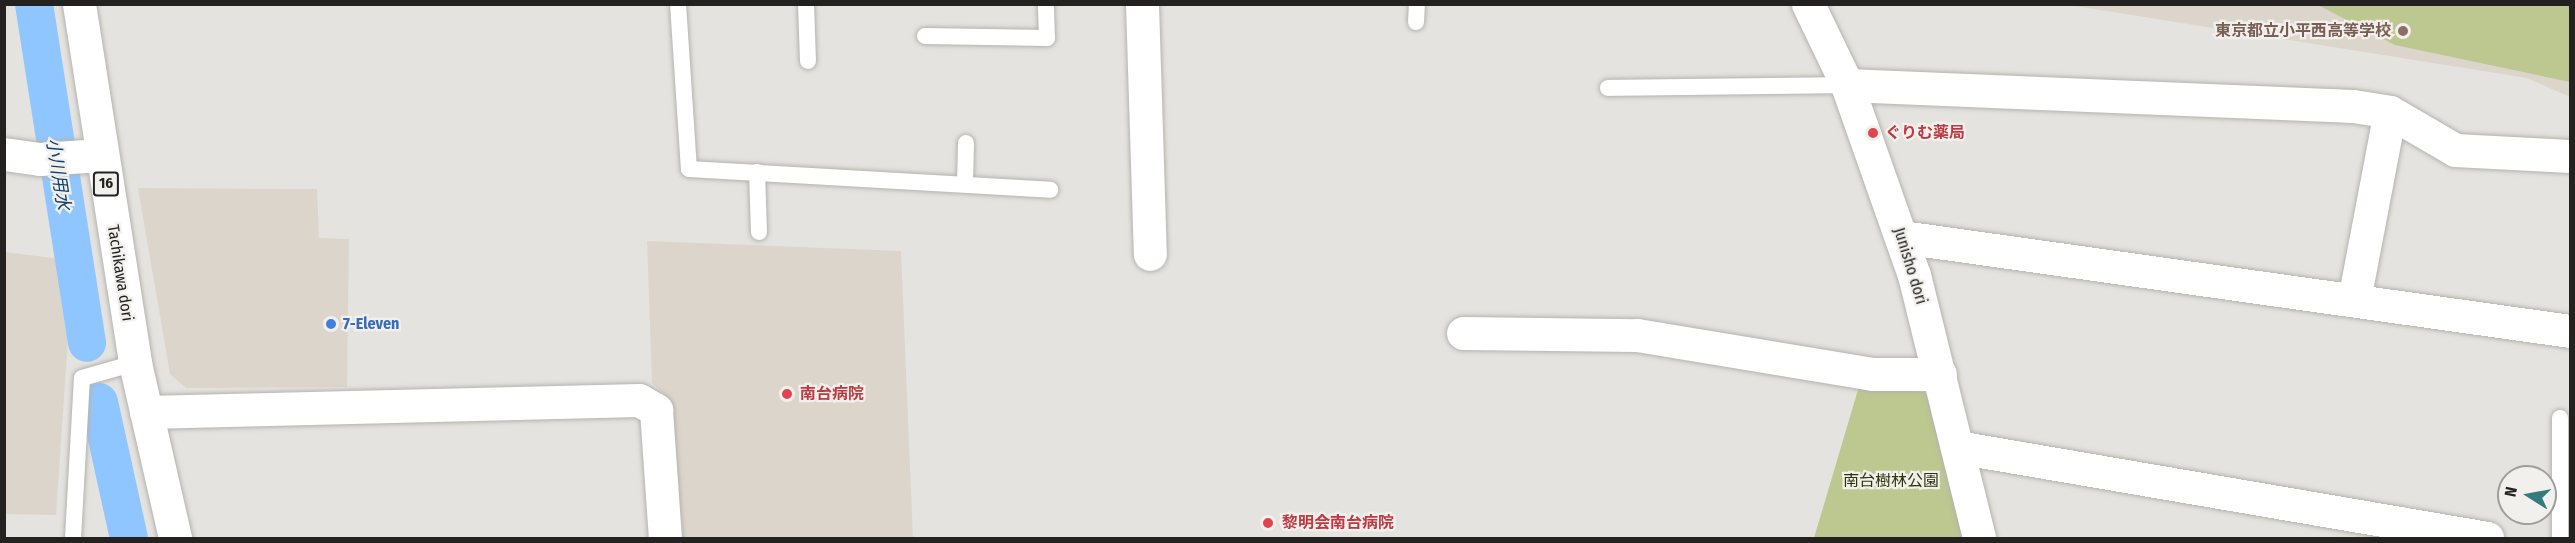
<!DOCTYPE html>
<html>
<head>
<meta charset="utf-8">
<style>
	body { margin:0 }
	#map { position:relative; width:2575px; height:543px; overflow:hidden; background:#e5e3df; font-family:"Fira Sans Condensed","Noto Sans JP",sans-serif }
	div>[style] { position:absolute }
	.built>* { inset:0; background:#dcd5cb }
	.green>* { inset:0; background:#bcc88f }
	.canal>* { height:38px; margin:-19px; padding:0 19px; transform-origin:19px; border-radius:19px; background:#90c6ff }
	.roads { filter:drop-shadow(0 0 2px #b5b3af) drop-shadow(0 0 2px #b5b3af) }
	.service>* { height:16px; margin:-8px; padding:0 8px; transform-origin:8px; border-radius:8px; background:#fff }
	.minor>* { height:33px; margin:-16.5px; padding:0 16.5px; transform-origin:16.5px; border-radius:16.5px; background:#fff }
	.primary>* { height:33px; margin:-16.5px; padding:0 16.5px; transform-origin:16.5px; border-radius:16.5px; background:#fff }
	.dots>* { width:16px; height:16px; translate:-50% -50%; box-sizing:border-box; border:3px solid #f2f0ec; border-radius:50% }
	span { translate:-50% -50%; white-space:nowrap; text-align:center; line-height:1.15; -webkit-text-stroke:4.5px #f2f0ec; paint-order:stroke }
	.shield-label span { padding:2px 4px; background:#f2f0ec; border:2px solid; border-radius:4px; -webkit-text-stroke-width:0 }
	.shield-label { font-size:15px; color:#232221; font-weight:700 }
	.education-label { font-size:16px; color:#785e54; font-weight:700 }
	.right { translate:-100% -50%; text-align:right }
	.health-label { font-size:16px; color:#be3a42; font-weight:700 }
	.left { translate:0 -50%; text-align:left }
	.street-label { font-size:16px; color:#232221 }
	.shop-label { font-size:16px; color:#366cbe; font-weight:700 }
	.park-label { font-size:16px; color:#2e350b }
	.water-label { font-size:18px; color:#0f406c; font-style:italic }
	.frame { position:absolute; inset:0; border:6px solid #232221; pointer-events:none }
	.north { position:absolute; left:2497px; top:465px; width:60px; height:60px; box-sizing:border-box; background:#f2f0ec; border:2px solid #9f9e9b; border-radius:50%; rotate:281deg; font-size:16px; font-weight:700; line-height:24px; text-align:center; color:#232221 }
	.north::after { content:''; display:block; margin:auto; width:21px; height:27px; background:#327b7e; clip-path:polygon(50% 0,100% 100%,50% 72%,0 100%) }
</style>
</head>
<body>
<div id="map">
	<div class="built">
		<i style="clip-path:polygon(2069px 5px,2570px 5px,2570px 97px,2527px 78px)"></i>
		<i style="clip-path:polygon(138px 188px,317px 189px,319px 238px,349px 239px,347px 387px,186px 388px,170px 374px)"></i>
		<i style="clip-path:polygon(647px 241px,901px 251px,913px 538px,678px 538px,668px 399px,652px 383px)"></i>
		<i style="clip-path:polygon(5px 252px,61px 259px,70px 310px,56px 515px,5px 514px)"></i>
	</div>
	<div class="green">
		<i style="clip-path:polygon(2318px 5px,2570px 5px,2570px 82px,2395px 45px)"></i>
		<i style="clip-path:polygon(1860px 383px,1930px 393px,1963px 538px,1814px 538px)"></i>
	</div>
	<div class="canal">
		<i style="left:34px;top:4px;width:343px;rotate:81.1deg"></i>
		<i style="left:99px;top:402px;width:139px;rotate:77.6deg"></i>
	</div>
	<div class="roads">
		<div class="service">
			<i style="left:678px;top:4px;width:165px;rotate:86.2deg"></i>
			<i style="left:689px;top:169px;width:362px;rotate:3.3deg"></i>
			<i style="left:806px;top:4px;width:57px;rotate:88deg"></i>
			<i style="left:1416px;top:22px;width:18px;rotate:-87deg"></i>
			<i style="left:925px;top:36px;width:122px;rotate:0.9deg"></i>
			<i style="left:1047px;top:38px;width:34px;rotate:-92deg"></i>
			<i style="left:1608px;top:88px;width:239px;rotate:-0.7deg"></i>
			<i style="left:757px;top:172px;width:60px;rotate:88.1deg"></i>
			<i style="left:965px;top:184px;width:41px;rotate:-88.6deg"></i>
			<i style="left:2560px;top:418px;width:120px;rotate:90deg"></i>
			<i style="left:73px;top:538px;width:160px;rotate:-86.8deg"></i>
			<i style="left:82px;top:378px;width:55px;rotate:-15.8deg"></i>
		</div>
		<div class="minor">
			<i style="left:1142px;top:4px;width:250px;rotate:88.2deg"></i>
			<i style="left:1808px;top:4px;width:90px;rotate:64.3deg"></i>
			<i style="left:1847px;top:85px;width:201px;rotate:70.6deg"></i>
			<i style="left:1914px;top:275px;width:271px;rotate:76.1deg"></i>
			<i style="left:1847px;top:85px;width:506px;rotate:2.38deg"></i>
			<i style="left:2353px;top:106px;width:37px;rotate:9deg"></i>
			<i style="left:2390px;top:112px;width:75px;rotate:30.3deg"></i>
			<i style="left:2455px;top:150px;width:115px;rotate:3deg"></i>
			<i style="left:4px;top:154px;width:36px;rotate:8deg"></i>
			<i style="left:40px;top:159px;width:61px;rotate:-3.8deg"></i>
			<i style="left:1902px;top:237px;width:675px;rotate:8.01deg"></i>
			<i style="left:2354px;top:300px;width:191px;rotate:-79.2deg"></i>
			<i style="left:1463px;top:333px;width:174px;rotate:0.7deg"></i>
			<i style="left:1637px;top:335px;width:239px;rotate:9.4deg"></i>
			<i style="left:1873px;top:374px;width:67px"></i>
			<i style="left:146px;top:412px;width:493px;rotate:-1.4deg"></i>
			<i style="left:639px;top:400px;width:20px;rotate:30deg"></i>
			<i style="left:656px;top:410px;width:128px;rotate:86deg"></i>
			<i style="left:1957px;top:447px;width:538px;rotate:9.74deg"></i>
		</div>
		<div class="primary">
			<i style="left:79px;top:4px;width:363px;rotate:81.1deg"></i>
			<i style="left:135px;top:363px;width:180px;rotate:77.1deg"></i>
		</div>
	</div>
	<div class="dots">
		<i style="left:2403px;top:31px;background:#8d6e63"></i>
		<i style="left:1873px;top:133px;background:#e0444e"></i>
		<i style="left:331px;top:324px;background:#3f7fe0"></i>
		<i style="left:787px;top:394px;background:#e0444e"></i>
		<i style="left:1268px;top:523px;background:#e0444e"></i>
	</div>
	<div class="shield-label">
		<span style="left:106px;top:184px">16</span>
	</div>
	<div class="education-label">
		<span class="right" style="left:2391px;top:31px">東京都立小平西高等学校</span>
	</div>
	<div class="health-label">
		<span class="left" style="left:1885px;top:133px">ぐりむ薬局</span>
		<span class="left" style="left:800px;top:394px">南台病院</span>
		<span class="left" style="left:1282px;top:523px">黎明会南台病院</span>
	</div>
	<div class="street-label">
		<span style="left:1910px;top:266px;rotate:73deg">Junisho dori</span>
		<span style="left:120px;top:273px;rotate:81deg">Tachikawa dori</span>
	</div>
	<div class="shop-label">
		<span class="left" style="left:343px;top:324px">7-Eleven</span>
	</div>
	<div class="park-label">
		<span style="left:1891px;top:481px">南台樹林公園</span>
	</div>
	<div class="water-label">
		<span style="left:58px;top:174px;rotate:81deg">小川用水</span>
	</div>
	<div class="frame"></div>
	<div class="north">N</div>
</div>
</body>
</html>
